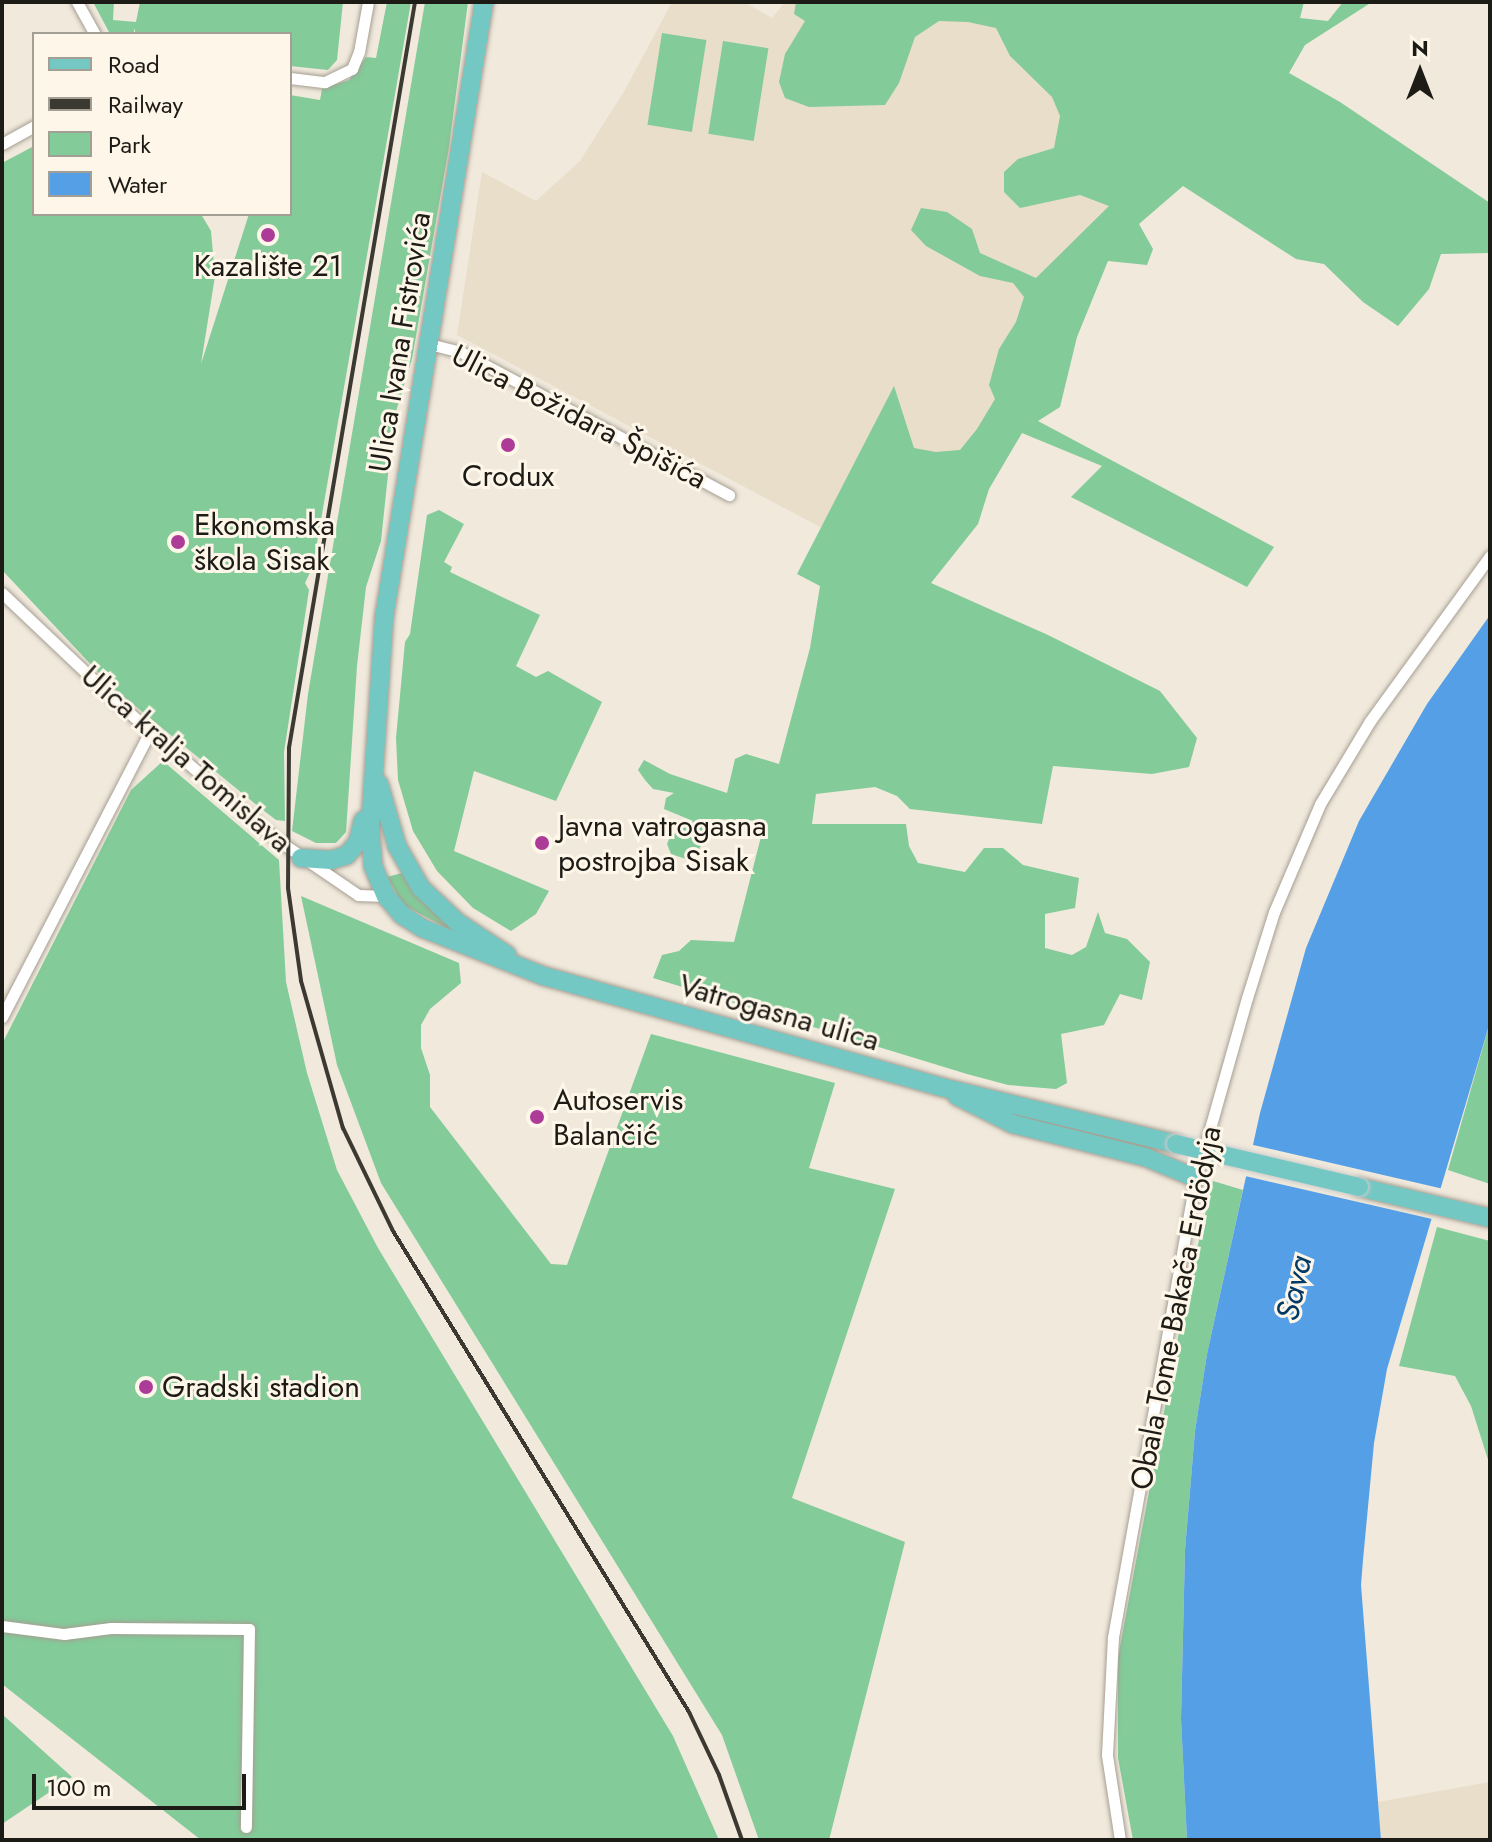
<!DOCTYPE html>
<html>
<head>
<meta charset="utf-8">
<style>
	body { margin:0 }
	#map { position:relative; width:1492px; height:1842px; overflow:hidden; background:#f0e9dc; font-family:Jost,sans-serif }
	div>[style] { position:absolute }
	.built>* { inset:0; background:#e8dec9 }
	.green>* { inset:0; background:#83cb99; transform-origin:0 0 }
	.water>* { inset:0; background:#559fe6 }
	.pier>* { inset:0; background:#f0e9dc; transform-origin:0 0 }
	.roads { filter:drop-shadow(0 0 2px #a69f93) drop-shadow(0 0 2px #a69f93) }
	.minor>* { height:11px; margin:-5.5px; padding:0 5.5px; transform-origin:5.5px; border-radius:5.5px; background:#fff }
	.primary>* { height:18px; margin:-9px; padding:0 9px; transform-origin:9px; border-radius:9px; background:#74c8c4 }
	.rail>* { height:4px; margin:-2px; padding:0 2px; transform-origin:2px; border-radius:2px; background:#3b3932 }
	.bridges { filter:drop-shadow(0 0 2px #cdcdcc) drop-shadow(0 0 2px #cdcdcc) }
	.primary-bridge>* { height:18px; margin:-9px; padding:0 9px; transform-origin:9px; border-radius:9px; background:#74c8c4 }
	.dots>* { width:22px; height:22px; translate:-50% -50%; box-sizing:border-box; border:4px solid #fef7e9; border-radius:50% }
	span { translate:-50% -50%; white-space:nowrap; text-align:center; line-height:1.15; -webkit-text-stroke:6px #fef7e9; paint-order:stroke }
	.poi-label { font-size:30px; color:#1d1b16 }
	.left { translate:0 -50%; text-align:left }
	.street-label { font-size:30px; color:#1d1b16 }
	.water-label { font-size:32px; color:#003966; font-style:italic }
	.frame { position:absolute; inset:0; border:4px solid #1d1b16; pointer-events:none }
	.legend { position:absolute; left:32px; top:32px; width:260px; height:184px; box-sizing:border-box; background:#fef7e9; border:2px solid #a49f95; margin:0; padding:10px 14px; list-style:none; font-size:24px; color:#1d1b16 }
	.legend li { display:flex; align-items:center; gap:16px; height:40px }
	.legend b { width:40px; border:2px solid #a49f95 }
	.north { position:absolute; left:1380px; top:32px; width:80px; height:80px; -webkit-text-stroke:6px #fef7e9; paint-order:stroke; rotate:0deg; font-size:22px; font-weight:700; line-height:32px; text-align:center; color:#1d1b16 }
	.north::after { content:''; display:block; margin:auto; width:28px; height:36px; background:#1d1b16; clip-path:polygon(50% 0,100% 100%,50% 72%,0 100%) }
	.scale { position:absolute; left:32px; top:1774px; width:214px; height:36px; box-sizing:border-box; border:4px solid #1d1b16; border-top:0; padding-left:10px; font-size:24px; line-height:28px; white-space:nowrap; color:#1d1b16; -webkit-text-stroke:6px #fef7e9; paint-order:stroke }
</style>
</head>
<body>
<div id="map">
	<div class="built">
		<i style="clip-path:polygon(672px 2px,744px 2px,772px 18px,785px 2px,1078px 2px,1185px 139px,1012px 406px,894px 566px,457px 335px,482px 172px,536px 201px,580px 161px,625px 90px)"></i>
		<i style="clip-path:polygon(1490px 1782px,1490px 1840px,1381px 1840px,1378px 1802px)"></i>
	</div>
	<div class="green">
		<i style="clip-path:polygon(93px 2px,114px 2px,113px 20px,136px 22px,140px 2px,343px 2px,337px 60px,328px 70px,290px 66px,290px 34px,135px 34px,135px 28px,133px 34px,110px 34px)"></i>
		<i style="clip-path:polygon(387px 2px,411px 2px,313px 566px,305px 583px,309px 590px,284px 752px,285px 821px,276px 820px,259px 807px,112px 687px,2px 570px,2px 163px,34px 146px,34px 214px,201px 214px,211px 231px,215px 276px,201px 364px,249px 214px,290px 214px,290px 95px,320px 100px,322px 89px,349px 80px,366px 57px,376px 58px)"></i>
		<i style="clip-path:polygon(425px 2px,468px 2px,449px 147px,412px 359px,394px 418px,381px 541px,366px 587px,357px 666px,346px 832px,336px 843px,316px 843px,292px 831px,308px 694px)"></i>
		<i style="clip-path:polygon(796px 2px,1304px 2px,1300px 18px,1328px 21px,1343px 2px,1372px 2px,1305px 45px,1289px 73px,1340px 102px,1490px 203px,1490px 253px,1441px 254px,1429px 289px,1398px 326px,1363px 302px,1324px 264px,1296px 259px,1183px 186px,1139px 224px,1153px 249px,1147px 265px,1108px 261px,1077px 337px,1060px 407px,1038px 421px,1274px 547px,1247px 587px,1071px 497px,1102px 466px,1022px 433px,989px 489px,978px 524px,931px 583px,1048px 635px,1160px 691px,1197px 738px,1189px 767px,1152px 774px,1053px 766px,1042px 824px,910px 809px,897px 796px,875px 787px,816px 794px,812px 824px,906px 824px,909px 846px,918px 863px,965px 872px,984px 848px,1003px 848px,1023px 865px,1079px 878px,1075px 908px,1045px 914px,1045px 948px,1072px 955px,1086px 947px,1098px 912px,1105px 933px,1127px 939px,1150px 962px,1142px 1000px,1120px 994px,1104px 1025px,1061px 1034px,1067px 1083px,1056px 1089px,1008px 1085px,967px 1074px,653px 978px,662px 955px,679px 951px,691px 940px,734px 942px,765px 821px,710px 819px,695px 862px,671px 854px,667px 844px,670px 837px,693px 821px,664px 809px,666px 798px,674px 793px,653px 789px,645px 780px,638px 770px,644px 760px,670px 774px,727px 793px,735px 759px,746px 754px,779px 764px,810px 648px,820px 586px,797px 574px,894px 386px,914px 448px,936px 452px,960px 450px,977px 429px,995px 399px,989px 385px,999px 349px,1016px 322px,1024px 297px,1013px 283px,980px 276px,926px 246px,911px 230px,921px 208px,947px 212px,972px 229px,980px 253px,1036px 278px,1109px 206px,1080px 195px,1020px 208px,1004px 192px,1004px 172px,1018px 159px,1054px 148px,1060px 116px,1052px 97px,1010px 56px,996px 28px,968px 22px,939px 21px,915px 37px,899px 83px,885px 105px,809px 107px,785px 98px,779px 82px,785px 54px,805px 21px,794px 14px)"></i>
		<i style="left:662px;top:33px;width:45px;height:93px;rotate:9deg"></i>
		<i style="left:723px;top:41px;width:46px;height:94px;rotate:9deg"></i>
		<i style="clip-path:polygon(439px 510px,464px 524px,444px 562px,452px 567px,450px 572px,540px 615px,516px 666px,536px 677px,548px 671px,602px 702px,556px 801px,474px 771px,454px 851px,549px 891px,536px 914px,511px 931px,473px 908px,437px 871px,413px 831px,398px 780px,396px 738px,405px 642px,410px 634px,427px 515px)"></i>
		<i style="clip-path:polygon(163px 761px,279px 860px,286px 982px,307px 1073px,337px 1170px,378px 1248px,673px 1736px,719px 1840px,201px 1840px,2px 1684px,2px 1044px,131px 790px)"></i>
		<i style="clip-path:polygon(402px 873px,412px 888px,452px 927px,447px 928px,403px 905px,387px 877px)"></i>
		<i style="clip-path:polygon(301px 896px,459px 963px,461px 983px,430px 1009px,421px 1025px,421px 1048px,430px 1075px,430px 1107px,551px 1264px,567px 1265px,651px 1034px,835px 1083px,809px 1168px,895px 1189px,792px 1498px,905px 1542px,829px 1840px,759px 1840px,722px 1735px,381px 1183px,337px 1065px)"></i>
		<i style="clip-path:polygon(1490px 1022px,1490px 1184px,1448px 1170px)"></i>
		<i style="clip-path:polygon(1213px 1181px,1243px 1190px,1207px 1354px,1195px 1431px,1185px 1550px,1181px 1719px,1187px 1840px,1133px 1840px,1118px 1758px,1118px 1657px,1186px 1295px)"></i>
		<i style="clip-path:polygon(1437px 1227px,1490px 1241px,1490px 1466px,1471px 1406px,1455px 1376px,1399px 1366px)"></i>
		<i style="clip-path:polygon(2px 1714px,72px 1777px,2px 1824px)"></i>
	</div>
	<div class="water">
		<i style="clip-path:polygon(1490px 615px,1490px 1022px,1387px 1369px,1374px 1443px,1363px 1560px,1361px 1585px,1381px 1840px,1187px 1840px,1181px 1719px,1185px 1550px,1195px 1431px,1207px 1354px,1260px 1113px,1306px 948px,1359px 821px,1427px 704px)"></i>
	</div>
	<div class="pier">
		<i style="left:1249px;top:1144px;width:202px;height:32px;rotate:13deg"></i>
	</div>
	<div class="roads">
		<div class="minor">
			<i style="left:77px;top:2px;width:37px;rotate:61deg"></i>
			<i style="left:290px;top:78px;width:35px;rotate:7deg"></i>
			<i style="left:325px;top:82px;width:30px;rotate:-26deg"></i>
			<i style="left:352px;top:69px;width:18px;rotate:-68deg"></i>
			<i style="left:359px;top:52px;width:51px;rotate:-79.8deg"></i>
			<i style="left:2px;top:144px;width:37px;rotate:-29deg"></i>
			<i style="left:429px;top:344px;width:33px;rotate:14deg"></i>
			<i style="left:461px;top:352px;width:304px;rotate:28.1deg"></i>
			<i style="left:2px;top:593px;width:161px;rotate:43.5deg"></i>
			<i style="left:119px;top:704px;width:207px;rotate:40.7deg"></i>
			<i style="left:276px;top:839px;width:99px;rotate:34.3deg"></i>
			<i style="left:358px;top:895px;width:28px;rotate:2deg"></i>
			<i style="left:2px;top:1017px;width:322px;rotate:-62.6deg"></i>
			<i style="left:2px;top:1626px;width:63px;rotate:7.4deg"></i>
			<i style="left:64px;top:1634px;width:47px;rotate:-7.3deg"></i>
			<i style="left:111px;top:1628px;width:138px;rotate:0.4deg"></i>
			<i style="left:249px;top:1629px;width:198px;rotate:90.9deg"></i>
			<i style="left:1120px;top:1840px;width:86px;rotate:-98.7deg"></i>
			<i style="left:1107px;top:1755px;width:118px;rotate:-87.1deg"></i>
			<i style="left:1113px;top:1637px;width:466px;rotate:-79.8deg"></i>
			<i style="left:1196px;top:1178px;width:187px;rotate:-74.2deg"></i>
			<i style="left:1247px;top:998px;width:90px;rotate:-72.6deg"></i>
			<i style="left:1274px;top:912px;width:117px;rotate:-66.9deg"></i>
			<i style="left:1320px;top:804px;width:97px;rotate:-58.9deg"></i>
			<i style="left:1370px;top:721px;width:204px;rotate:-54deg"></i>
		</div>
		<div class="primary">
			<i style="left:484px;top:2px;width:624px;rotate:99.22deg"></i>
			<i style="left:384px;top:618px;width:211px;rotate:93.8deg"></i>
			<i style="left:370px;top:829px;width:37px;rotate:85deg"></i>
			<i style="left:373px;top:866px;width:33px;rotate:67deg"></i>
			<i style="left:386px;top:896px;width:25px;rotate:50deg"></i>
			<i style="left:402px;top:915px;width:24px;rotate:33deg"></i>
			<i style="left:422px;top:928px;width:131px;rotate:21.5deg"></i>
			<i style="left:544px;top:976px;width:412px;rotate:15.6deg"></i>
			<i style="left:941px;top:1087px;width:242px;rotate:13.6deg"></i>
			<i style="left:379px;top:784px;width:65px;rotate:73.8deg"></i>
			<i style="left:397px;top:846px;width:48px;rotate:60.3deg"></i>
			<i style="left:421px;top:888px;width:50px;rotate:43.4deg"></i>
			<i style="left:457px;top:922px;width:60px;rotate:33.4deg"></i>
			<i style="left:301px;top:858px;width:30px;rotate:4deg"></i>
			<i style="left:331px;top:860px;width:17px;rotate:-17deg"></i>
			<i style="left:347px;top:855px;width:17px;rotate:-50deg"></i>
			<i style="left:358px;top:842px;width:22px;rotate:-77deg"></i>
			<i style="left:957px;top:1096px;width:63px;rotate:26.6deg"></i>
			<i style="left:1013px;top:1124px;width:136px;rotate:14deg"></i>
			<i style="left:1145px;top:1157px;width:55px;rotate:22.4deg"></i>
			<i style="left:1359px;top:1187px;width:135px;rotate:13.3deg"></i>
		</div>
	</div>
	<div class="rail">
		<i style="left:415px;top:2px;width:757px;rotate:99.59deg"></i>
		<i style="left:289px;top:748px;width:140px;rotate:90.4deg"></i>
		<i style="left:288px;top:888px;width:94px;rotate:82deg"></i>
		<i style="left:301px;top:981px;width:153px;rotate:74.1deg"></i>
		<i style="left:343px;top:1128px;width:114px;rotate:64.1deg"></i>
		<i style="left:393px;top:1231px;width:565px;rotate:58.39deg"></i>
		<i style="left:689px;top:1712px;width:70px;rotate:64.5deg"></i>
		<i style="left:719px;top:1775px;width:69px;rotate:70.5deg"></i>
	</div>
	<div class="bridges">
		<div class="primary-bridge">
			<i style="left:1176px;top:1144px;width:188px;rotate:13.2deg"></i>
		</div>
	</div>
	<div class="dots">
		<i style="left:268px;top:235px;background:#ad3c98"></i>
		<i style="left:508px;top:445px;background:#ad3c98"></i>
		<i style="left:178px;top:542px;background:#ad3c98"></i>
		<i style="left:542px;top:843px;background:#ad3c98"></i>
		<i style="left:537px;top:1117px;background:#ad3c98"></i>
		<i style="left:146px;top:1387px;background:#ad3c98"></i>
	</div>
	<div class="poi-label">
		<span style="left:268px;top:266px">Kazalište 21</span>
		<span style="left:508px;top:476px">Crodux</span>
		<span class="left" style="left:194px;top:542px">Ekonomska<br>škola Sisak</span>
		<span class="left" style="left:558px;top:843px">Javna vatrogasna<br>postrojba Sisak</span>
		<span class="left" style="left:553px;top:1117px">Autoservis<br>Balančić</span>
		<span class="left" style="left:162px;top:1387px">Gradski stadion</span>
	</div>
	<div class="street-label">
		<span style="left:400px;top:342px;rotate:-81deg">Ulica Ivana Fistrovića</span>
		<span style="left:579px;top:417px;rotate:27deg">Ulica Božidara Špišića</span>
		<span style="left:186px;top:759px;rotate:41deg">Ulica kralja Tomislava</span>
		<span style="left:779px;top:1013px;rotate:16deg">Vatrogasna ulica</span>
		<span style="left:1176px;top:1308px;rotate:-79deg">Obala Tome Bakača Erdödyja</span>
	</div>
	<div class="water-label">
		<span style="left:1294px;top:1288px;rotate:-77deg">Sava</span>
	</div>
	<div class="frame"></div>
	<ul class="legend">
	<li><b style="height:10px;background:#74c8c4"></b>Road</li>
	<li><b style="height:10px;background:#3b3932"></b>Railway</li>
	<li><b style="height:22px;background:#83cb99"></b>Park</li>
	<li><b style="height:22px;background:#559fe6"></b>Water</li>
	</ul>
	<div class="north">N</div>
	<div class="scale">100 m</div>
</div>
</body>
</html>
